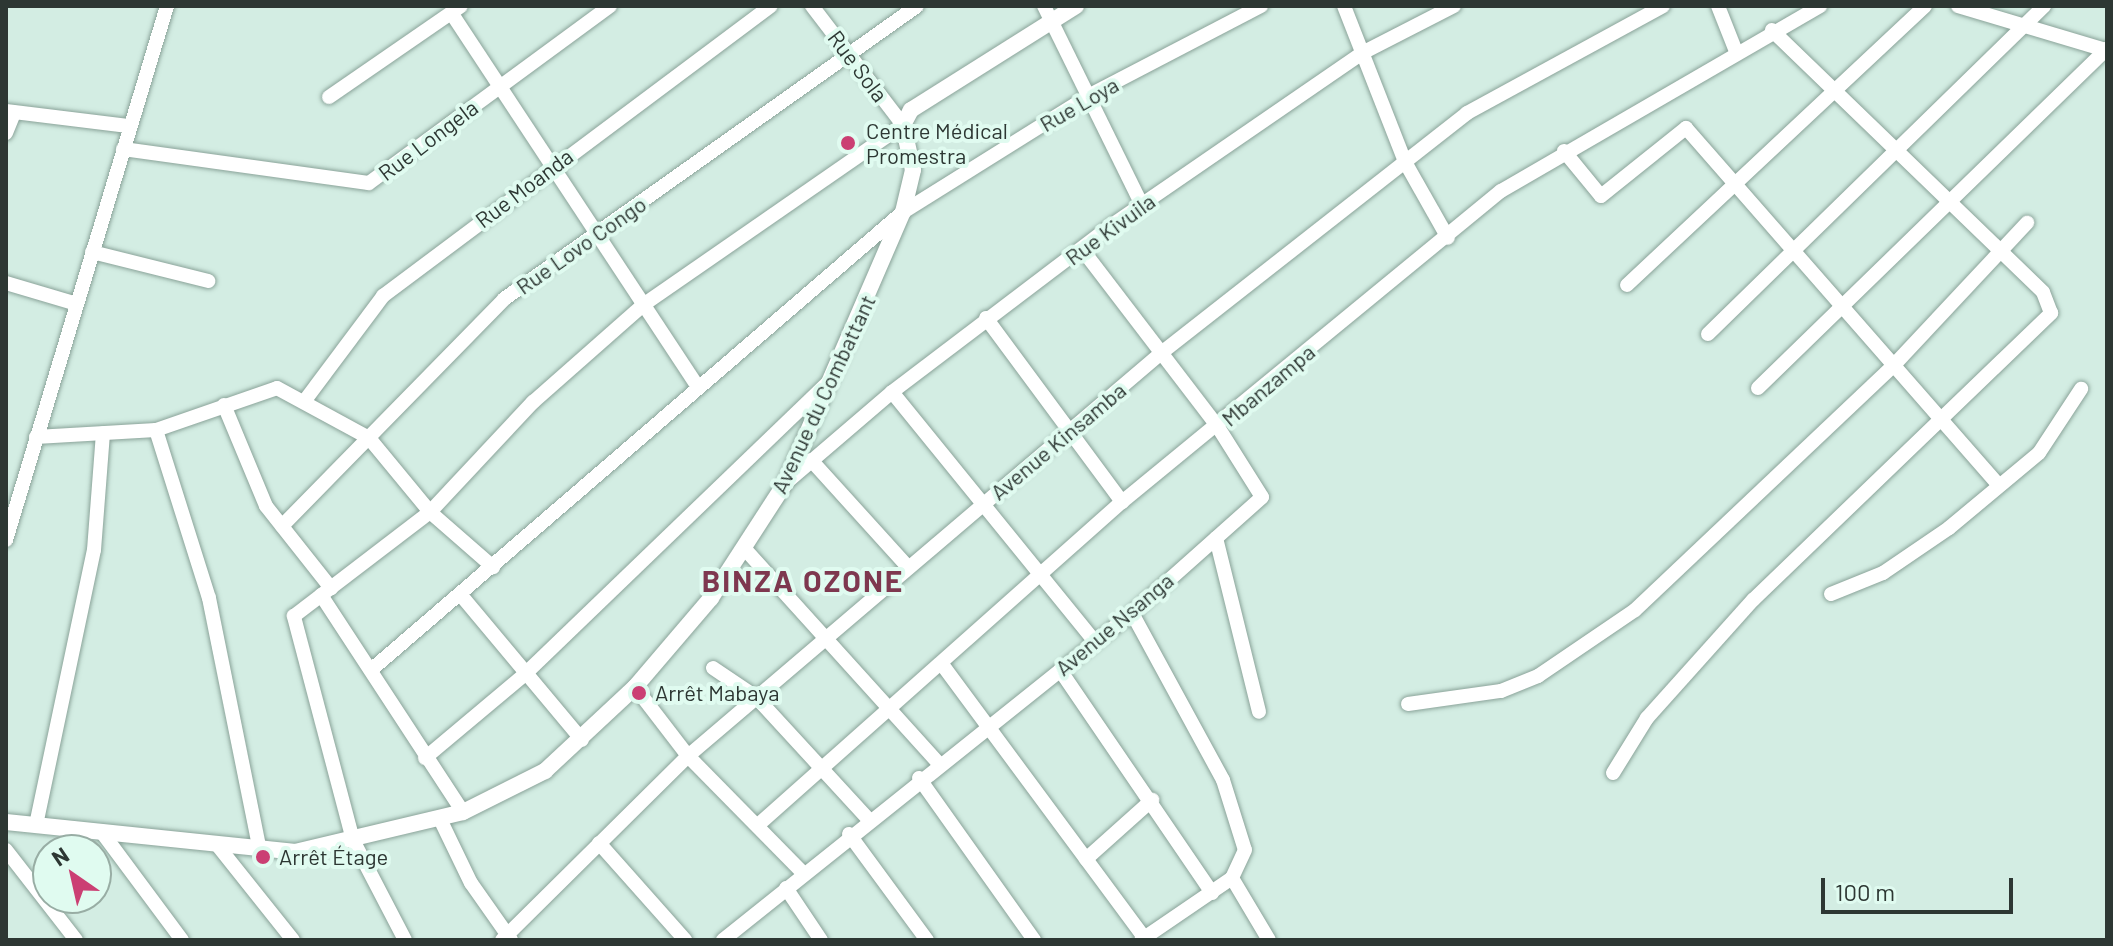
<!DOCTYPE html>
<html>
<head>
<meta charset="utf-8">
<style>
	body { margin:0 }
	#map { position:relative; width:2113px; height:946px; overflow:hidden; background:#d3ede3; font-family:Barlow,sans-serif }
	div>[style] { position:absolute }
	.roads { filter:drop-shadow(0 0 2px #8aa399) drop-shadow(0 0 2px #8aa399) }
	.minor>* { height:14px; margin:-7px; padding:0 7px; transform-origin:7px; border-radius:7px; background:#fff }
	.tertiary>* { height:16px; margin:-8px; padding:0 8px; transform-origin:8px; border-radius:8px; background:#fff }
	.dots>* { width:22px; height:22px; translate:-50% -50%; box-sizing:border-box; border:4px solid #e0fbf0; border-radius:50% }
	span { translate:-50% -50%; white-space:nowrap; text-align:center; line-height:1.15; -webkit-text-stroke:8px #e0fbf0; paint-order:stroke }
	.street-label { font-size:22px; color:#2d3733 }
	.poi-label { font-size:22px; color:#2d3733 }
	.left { translate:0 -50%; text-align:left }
	.district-label { font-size:30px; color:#7e384f; font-weight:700; letter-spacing:2px }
	.frame { position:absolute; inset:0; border:8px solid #2d3733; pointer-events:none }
	.north { position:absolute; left:32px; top:834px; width:80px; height:80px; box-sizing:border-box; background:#e0fbf0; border:2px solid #98ada4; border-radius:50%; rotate:326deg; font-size:22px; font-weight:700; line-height:32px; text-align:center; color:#2d3733 }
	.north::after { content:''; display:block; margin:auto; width:28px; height:36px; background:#cb3f73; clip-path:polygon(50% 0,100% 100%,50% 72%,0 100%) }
	.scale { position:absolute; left:1821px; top:878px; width:192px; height:36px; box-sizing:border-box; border:4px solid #2d3733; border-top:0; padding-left:10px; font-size:24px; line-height:28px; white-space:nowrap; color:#2d3733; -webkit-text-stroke:6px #e0fbf0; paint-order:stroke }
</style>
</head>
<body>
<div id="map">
	<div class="roads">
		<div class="minor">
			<i style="left:1044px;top:6px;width:222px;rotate:63.8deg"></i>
			<i style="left:1344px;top:6px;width:168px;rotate:68.6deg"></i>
			<i style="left:1405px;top:162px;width:87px;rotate:60.5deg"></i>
			<i style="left:1718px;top:6px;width:46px;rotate:68.4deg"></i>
			<i style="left:1958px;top:6px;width:154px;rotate:16.6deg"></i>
			<i style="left:452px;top:14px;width:445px;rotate:56.6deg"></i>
			<i style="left:329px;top:97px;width:160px;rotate:-34.6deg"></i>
			<i style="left:6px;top:111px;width:123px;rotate:7deg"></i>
			<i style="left:6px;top:133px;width:22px;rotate:-68deg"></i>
			<i style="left:123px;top:149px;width:248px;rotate:7.9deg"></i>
			<i style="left:369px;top:183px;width:299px;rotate:-36.3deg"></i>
			<i style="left:1564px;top:151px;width:58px;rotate:50.6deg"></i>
			<i style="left:1601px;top:196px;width:109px;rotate:-38.7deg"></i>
			<i style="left:1686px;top:128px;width:475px;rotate:48.8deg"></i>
			<i style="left:92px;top:252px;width:120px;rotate:14deg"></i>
			<i style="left:6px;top:283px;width:74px;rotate:16.5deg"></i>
			<i style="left:1627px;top:285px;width:408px;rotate:-43.1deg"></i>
			<i style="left:986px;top:318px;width:229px;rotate:53.5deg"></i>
			<i style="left:1708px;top:334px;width:470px;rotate:-44.3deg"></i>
			<i style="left:1758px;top:388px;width:487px;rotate:-44.2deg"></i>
			<i style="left:892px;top:392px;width:321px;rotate:50.9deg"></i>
			<i style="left:306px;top:399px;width:129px;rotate:-53.2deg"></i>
			<i style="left:383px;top:296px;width:484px;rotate:-36.8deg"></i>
			<i style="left:224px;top:405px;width:109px;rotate:67.4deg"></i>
			<i style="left:266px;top:506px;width:105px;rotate:51.6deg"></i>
			<i style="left:156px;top:430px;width:176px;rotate:72.5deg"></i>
			<i style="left:209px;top:598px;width:257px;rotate:78.6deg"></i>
			<i style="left:36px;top:437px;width:120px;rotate:-3.3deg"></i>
			<i style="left:156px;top:430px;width:128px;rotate:-19.1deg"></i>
			<i style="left:277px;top:388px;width:105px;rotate:28.5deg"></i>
			<i style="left:369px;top:438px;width:96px;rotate:50.5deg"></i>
			<i style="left:430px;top:512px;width:84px;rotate:41.1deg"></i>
			<i style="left:811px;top:460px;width:144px;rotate:47.8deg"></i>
			<i style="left:787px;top:482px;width:138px;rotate:-40.6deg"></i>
			<i style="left:892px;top:392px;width:276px;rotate:-37.2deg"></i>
			<i style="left:1112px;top:225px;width:306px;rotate:-34.5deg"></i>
			<i style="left:1364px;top:52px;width:101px;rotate:-27.1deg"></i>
			<i style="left:282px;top:526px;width:318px;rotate:-45.6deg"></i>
			<i style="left:504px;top:299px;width:506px;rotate:-35.35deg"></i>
			<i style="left:1216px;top:538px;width:179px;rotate:76.1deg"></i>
			<i style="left:6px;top:540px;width:558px;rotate:-73.22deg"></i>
			<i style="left:744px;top:548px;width:290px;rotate:47.9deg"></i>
			<i style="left:460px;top:594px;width:190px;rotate:50.1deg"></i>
			<i style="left:1831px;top:594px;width:56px;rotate:-22deg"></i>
			<i style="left:1883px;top:573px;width:80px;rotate:-34.3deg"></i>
			<i style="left:1949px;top:528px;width:117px;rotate:-39.8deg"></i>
			<i style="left:2039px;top:453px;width:77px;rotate:-56.7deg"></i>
			<i style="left:321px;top:595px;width:259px;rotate:56.8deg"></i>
			<i style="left:1132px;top:613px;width:190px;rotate:61.4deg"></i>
			<i style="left:1223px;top:780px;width:73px;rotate:72.6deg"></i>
			<i style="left:1245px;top:850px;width:31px;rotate:115deg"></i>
			<i style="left:1232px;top:878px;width:110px;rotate:145.7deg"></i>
			<i style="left:944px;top:667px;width:340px;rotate:53.5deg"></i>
			<i style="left:713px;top:668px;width:52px;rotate:34deg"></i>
			<i style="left:756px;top:697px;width:166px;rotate:47.4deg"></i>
			<i style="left:371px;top:670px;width:702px;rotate:-40.73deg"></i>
			<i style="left:903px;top:212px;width:221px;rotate:-32deg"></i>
			<i style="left:1090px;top:95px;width:193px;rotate:-27.5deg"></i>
			<i style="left:1060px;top:670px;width:270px;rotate:55.7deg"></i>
			<i style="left:635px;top:687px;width:87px;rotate:52.5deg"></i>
			<i style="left:688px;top:756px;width:164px;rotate:45.5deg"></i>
			<i style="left:1408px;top:704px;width:94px;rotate:-8deg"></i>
			<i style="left:1501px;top:691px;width:40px;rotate:-22deg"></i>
			<i style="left:1538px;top:676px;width:117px;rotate:-34.2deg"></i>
			<i style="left:1635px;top:610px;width:357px;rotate:-43.4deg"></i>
			<i style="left:1894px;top:365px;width:195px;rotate:-46.9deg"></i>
			<i style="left:425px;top:758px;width:131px;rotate:-40deg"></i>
			<i style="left:525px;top:674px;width:421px;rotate:-43.9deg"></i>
			<i style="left:1613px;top:773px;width:65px;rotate:-58.3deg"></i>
			<i style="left:1647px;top:718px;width:159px;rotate:-48.1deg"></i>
			<i style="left:1753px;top:600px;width:414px;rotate:-43.9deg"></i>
			<i style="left:2051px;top:313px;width:22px;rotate:-111deg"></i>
			<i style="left:2043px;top:292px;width:377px;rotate:-136deg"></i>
			<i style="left:919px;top:778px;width:199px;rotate:54.6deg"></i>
			<i style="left:440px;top:819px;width:71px;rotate:64.2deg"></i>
			<i style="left:471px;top:883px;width:70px;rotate:54.9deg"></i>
			<i style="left:759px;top:824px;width:485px;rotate:-41.6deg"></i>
			<i style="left:1122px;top:502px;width:490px;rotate:-39.4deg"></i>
			<i style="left:1501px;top:191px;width:369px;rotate:-30.1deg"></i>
			<i style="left:36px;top:825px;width:281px;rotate:-78.1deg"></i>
			<i style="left:94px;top:550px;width:117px;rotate:-85.6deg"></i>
			<i style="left:101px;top:831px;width:136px;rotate:53.4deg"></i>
			<i style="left:849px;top:834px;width:132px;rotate:53.7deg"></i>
			<i style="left:599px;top:843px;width:130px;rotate:48.4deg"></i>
			<i style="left:218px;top:846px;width:120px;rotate:51.4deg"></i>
			<i style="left:6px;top:850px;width:114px;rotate:52.1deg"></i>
			<i style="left:1086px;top:859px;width:89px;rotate:-41.8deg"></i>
			<i style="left:1232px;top:878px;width:72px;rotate:59.2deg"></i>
			<i style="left:786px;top:888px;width:63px;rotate:56.1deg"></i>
			<i style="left:405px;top:940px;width:113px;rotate:-117.5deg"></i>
			<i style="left:353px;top:840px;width:232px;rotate:-104.8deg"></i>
			<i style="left:294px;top:616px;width:171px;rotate:-37.4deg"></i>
			<i style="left:430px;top:512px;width:151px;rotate:-46.9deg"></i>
			<i style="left:533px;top:402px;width:147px;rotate:-41.4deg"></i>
			<i style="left:643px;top:305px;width:316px;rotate:-34.7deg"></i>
			<i style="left:903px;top:125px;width:150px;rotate:-127.4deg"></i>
			<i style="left:502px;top:940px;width:262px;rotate:-44.7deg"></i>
			<i style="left:688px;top:756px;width:620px;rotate:-40.42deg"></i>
			<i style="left:1160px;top:354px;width:390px;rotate:-38.1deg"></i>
			<i style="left:1467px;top:113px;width:223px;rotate:-28.6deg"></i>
			<i style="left:723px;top:940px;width:524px;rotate:-38.64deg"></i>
			<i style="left:1132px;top:613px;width:174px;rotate:-41.7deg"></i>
			<i style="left:1262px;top:497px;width:83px;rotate:-122.2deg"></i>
			<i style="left:1218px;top:427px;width:224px;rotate:-127.4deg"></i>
		</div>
		<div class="tertiary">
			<i style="left:6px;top:822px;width:291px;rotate:5.9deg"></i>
			<i style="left:295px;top:852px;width:173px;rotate:-13.4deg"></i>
			<i style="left:463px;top:812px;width:92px;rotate:-26.6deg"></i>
			<i style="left:545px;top:771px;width:123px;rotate:-43deg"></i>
			<i style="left:635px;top:687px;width:117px;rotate:-49.5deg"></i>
			<i style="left:711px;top:598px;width:138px;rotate:-57.1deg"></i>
			<i style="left:786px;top:482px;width:294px;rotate:-66.6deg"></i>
			<i style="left:903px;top:212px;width:43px;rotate:-76.6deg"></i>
			<i style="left:913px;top:170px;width:46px;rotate:-102.5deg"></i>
			<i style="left:903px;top:125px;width:17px;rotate:-62deg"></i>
			<i style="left:911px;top:110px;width:195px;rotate:-32.2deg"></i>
		</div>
	</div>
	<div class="dots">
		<i style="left:848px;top:143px;background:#cb3f73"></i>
		<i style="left:639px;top:693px;background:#cb3f73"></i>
		<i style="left:263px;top:857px;background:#cb3f73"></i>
	</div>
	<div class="street-label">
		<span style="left:858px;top:66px;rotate:53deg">Rue Sola</span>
		<span style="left:1079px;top:104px;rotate:-30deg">Rue Loya</span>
		<span style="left:428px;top:140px;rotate:-37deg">Rue Longela</span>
		<span style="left:524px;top:188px;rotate:-37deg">Rue Moanda</span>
		<span style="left:1110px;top:229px;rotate:-36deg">Rue Kivuila</span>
		<span style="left:581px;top:245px;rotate:-35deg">Rue Lovo Congo</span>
		<span style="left:1268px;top:385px;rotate:-40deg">Mbanzampa</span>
		<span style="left:823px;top:394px;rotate:-65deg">Avenue du Combattant</span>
		<span style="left:1058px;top:441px;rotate:-40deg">Avenue Kinsamba</span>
		<span style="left:1114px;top:624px;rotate:-40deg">Avenue Nsanga</span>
	</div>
	<div class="poi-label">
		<span class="left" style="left:866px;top:143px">Centre Médical<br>Promestra</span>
		<span class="left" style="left:655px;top:693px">Arrêt Mabaya</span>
		<span class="left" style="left:279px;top:857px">Arrêt Étage</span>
	</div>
	<div class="district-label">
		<span style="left:803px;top:580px">BINZA OZONE</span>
	</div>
	<div class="frame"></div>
	<div class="north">N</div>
	<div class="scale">100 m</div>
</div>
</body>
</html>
